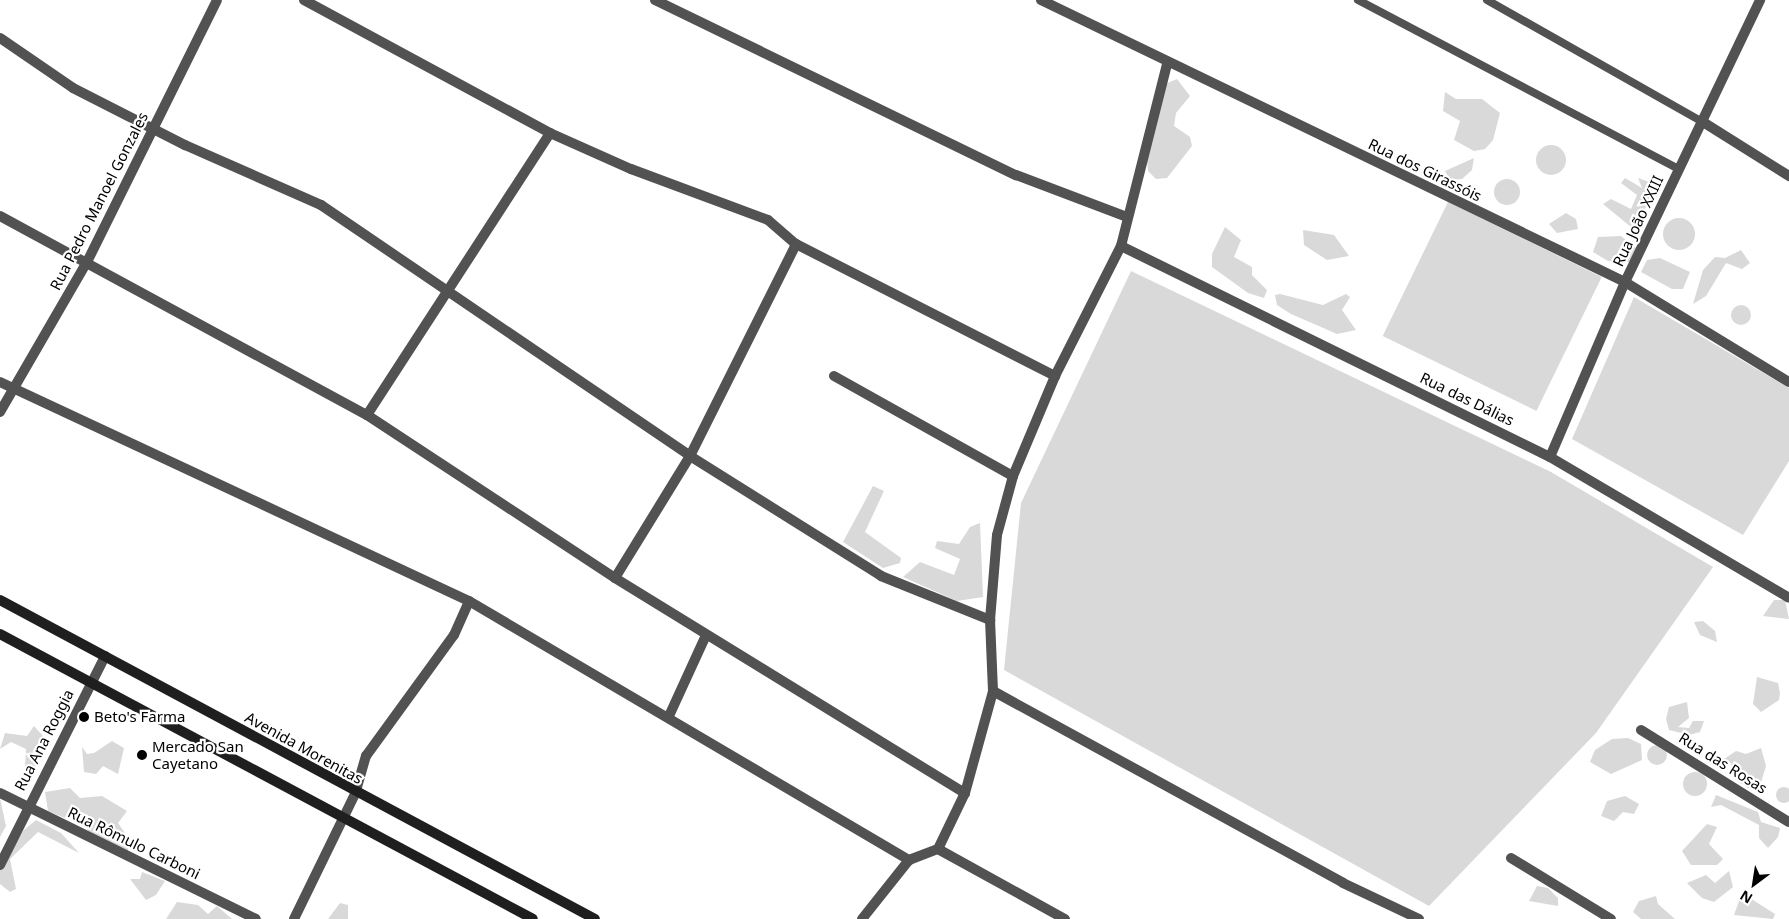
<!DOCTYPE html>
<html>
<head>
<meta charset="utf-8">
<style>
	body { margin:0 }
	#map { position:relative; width:1789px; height:919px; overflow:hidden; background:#fff; font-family:"Noto Sans",sans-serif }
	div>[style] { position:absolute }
	.green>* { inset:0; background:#d9d9d9; transform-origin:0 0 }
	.round { border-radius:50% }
	.lane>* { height:8px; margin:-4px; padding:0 4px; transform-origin:4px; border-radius:4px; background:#525252 }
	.street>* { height:10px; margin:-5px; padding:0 5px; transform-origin:5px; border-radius:5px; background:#525252 }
	.secondary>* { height:10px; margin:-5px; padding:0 5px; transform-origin:5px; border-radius:5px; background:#1f1f1f }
	.dots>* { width:14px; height:14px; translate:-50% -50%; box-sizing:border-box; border:2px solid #fff; border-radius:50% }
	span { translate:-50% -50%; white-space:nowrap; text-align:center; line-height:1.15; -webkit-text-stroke:4.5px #fff; paint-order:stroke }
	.street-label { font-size:15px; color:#000 }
	.poi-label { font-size:15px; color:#000 }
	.left { translate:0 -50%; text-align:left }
	.north { position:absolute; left:1729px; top:859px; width:50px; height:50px; -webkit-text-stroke:4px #fff; paint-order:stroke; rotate:211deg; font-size:14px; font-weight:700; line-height:20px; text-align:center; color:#000 }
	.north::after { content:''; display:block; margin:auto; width:18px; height:22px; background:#000; clip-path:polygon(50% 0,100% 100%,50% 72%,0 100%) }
</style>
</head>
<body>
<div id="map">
	<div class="green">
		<i style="clip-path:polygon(1177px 79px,1190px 96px,1176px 113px,1174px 126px,1190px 137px,1192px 146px,1167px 178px,1156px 179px,1148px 171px,1147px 161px,1165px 84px)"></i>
		<i style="clip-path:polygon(1445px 92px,1456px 99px,1482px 99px,1500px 113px,1493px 140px,1485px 149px,1474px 151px,1454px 140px,1460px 121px,1443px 111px)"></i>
		<i class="round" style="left:1536px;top:145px;width:30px;height:30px"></i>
		<i style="clip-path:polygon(1474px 158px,1472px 170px,1462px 179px,1450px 180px,1445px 171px)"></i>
		<i style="clip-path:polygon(1625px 178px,1642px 188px,1638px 178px,1655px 184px,1640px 222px,1631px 227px,1603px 204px,1611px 199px,1631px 209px,1637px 195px,1621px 183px)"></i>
		<i class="round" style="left:1494px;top:179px;width:26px;height:26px"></i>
		<i style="left:1448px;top:202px;width:171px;height:149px;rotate:26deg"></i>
		<i style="clip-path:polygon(1566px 213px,1576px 219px,1578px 229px,1557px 233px,1549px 224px)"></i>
		<i class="round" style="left:1663px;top:218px;width:32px;height:32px"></i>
		<i style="clip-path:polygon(1225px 227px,1241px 240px,1234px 257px,1252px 267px,1252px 275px,1267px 290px,1264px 298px,1248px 293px,1212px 267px,1212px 254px)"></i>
		<i style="clip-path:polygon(1303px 230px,1334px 235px,1349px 256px,1327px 260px,1304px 245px)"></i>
		<i style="clip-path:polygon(1621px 236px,1636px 248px,1629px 262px,1608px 261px,1593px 252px,1598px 237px)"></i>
		<i style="clip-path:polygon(1741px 250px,1750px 263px,1742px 269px,1726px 263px,1706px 296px,1693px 304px,1703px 270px,1715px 257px,1725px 258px)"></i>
		<i style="clip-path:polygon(1660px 258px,1690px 272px,1683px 289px,1672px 289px,1641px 272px,1647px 260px)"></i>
		<i style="clip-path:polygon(1131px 271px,1551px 472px,1713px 567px,1596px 733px,1429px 906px,1004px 670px,1021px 503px)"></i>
		<i style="clip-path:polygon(1280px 294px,1323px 305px,1346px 294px,1350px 297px,1342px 310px,1356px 330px,1337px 334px,1291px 314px,1277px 305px,1275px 295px)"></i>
		<i style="clip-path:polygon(1634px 297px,1789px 388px,1789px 461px,1743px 535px,1572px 439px)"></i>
		<i class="round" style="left:1731px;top:305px;width:20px;height:20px"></i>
		<i style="clip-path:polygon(873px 486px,884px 491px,865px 532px,901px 558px,900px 563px,883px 568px,843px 542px)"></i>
		<i style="clip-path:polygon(980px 523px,983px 597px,957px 601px,903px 577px,920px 562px,954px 575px,960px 559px,935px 548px,937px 541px,959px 544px,970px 527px)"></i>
		<i style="clip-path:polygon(1774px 600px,1785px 600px,1789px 619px,1763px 616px)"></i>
		<i style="clip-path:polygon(1703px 621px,1715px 631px,1717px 642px,1700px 635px,1694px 622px)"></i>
		<i style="clip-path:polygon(1757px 677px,1778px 683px,1780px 693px,1779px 700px,1761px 712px,1753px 704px)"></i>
		<i style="clip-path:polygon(1687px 702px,1689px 718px,1678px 727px,1689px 728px,1693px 721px,1704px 721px,1700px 732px,1689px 735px,1669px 730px,1666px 719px,1669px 707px)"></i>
		<i style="clip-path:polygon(34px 726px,49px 743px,35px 751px,36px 766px,25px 768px,26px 749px,11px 742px,0 749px,5px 733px,27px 736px)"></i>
		<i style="clip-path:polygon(1628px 738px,1641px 744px,1642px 760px,1611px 774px,1590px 762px,1595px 750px,1612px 739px)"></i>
		<i style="clip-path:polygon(112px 741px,124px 748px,118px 774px,103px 766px,96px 774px,84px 772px,82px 747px,87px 754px,94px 753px)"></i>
		<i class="round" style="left:1647px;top:745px;width:20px;height:20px"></i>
		<i style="clip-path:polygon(1761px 748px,1766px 766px,1759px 789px,1748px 788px,1735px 779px,1737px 769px,1724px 759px,1736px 751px,1746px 754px)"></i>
		<i class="round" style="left:1683px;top:772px;width:24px;height:24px"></i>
		<i class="round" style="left:1776px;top:787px;width:16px;height:16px"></i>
		<i style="clip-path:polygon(70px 788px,80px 798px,102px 796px,127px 811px,118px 823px,129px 839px,128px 851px,124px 854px,88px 831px,83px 816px,67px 819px,48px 811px,45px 792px)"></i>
		<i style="clip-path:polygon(1716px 795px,1758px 812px,1761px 822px,1780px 828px,1778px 837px,1768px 848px,1759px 838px,1759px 825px,1721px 805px,1711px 807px)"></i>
		<i style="clip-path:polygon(1625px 796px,1639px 804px,1634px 814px,1623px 812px,1614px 821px,1601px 816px,1607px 801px)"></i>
		<i style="clip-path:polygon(0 798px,6px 826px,0 837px)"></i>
		<i style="clip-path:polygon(36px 820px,61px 833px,79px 853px,38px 832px,10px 859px,16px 889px,10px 892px,0 884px,0 868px,24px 830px)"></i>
		<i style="clip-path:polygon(1707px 824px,1717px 827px,1709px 844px,1723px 859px,1717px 865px,1691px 865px,1682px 851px)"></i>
		<i style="clip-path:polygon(1729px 871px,1733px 887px,1714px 902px,1702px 898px,1687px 883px,1706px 875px,1715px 883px)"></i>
		<i style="clip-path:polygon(142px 872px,165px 881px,156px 895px,146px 900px,130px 879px,140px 879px)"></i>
		<i style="clip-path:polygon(1537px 886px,1548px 888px,1558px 898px,1558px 906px,1529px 901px)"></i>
		<i style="clip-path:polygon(1742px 893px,1775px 914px,1773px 919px,1734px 915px)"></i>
		<i style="clip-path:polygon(1656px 896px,1658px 904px,1675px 919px,1641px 919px,1633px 912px,1639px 901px)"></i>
		<i style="clip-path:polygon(177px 902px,198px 905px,208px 914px,217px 906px,232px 919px,166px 919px)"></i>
		<i style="clip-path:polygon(340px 903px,348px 905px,348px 919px,328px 919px)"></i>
	</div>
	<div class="lane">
		<i style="left:1358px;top:0;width:363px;rotate:27.8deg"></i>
		<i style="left:1487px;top:0;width:248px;rotate:29.5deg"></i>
	</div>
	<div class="street">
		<i style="left:304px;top:0;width:280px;rotate:28.4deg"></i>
		<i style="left:550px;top:133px;width:89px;rotate:24deg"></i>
		<i style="left:631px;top:169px;width:146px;rotate:20.4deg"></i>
		<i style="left:768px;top:220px;width:37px;rotate:41deg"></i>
		<i style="left:796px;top:244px;width:291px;rotate:27deg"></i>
		<i style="left:655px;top:0;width:401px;rotate:25.9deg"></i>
		<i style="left:1016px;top:175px;width:119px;rotate:20.7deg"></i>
		<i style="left:1041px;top:0;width:649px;rotate:25.77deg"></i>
		<i style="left:1625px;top:282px;width:192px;rotate:31.4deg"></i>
		<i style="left:0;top:38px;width:88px;rotate:34.4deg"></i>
		<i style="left:73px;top:88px;width:126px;rotate:27deg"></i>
		<i style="left:185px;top:145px;width:149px;rotate:23.8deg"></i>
		<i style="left:321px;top:205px;width:446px;rotate:34.2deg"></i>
		<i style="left:690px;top:456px;width:226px;rotate:32.1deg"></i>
		<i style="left:881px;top:576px;width:118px;rotate:22deg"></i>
		<i style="left:1703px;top:122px;width:102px;rotate:32.1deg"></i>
		<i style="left:0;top:216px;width:417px;rotate:28.5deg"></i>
		<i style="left:367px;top:415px;width:297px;rotate:33.3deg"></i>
		<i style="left:615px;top:578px;width:411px;rotate:31.6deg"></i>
		<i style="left:1121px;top:246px;width:478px;rotate:26.2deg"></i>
		<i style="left:1550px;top:457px;width:277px;rotate:30.5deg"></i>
		<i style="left:834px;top:376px;width:205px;rotate:29.2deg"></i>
		<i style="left:0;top:382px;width:518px;rotate:25.03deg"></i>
		<i style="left:469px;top:601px;width:511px;rotate:30.48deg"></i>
		<i style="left:0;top:412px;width:173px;rotate:-59.9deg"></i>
		<i style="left:87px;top:262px;width:292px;rotate:-63.6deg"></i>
		<i style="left:367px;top:415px;width:336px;rotate:-57deg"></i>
		<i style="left:1550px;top:457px;width:190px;rotate:-66.8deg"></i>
		<i style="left:1625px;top:282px;width:313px;rotate:-64.4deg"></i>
		<i style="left:615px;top:578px;width:143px;rotate:-58.4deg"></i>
		<i style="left:690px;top:456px;width:237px;rotate:-63.4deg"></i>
		<i style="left:993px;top:691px;width:399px;rotate:28.7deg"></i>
		<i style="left:1343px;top:883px;width:84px;rotate:25.3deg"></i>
		<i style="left:669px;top:716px;width:89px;rotate:-65.4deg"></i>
		<i style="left:1641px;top:730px;width:174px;rotate:31.9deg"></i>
		<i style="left:0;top:793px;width:285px;rotate:26.2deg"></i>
		<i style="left:938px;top:849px;width:145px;rotate:28.9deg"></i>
		<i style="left:1511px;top:858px;width:117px;rotate:31.4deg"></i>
		<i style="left:0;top:865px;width:234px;rotate:-63.3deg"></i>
		<i style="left:294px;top:919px;width:139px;rotate:-64deg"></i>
		<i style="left:355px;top:794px;width:40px;rotate:-74deg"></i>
		<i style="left:366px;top:756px;width:150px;rotate:-54deg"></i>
		<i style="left:454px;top:635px;width:37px;rotate:-66deg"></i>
		<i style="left:862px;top:919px;width:75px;rotate:-51.5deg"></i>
		<i style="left:909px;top:860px;width:31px;rotate:-21deg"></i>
		<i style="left:938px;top:849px;width:62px;rotate:-64.3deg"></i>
		<i style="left:965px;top:793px;width:106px;rotate:-74.6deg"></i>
		<i style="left:993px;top:691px;width:71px;rotate:-92.4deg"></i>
		<i style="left:990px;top:620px;width:85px;rotate:-85.3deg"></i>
		<i style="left:997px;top:535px;width:61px;rotate:-74.8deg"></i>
		<i style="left:1013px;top:476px;width:108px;rotate:-67.2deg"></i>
		<i style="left:1055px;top:376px;width:146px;rotate:-63.1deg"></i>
		<i style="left:1121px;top:246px;width:188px;rotate:-75.8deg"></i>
	</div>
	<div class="secondary">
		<i style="left:0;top:600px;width:675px;rotate:28.2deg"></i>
		<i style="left:0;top:634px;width:604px;rotate:28.13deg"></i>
	</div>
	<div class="dots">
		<i style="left:84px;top:717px;background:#000"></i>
		<i style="left:142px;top:755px;background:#000"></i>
	</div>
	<div class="street-label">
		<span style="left:1425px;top:170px;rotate:26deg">Rua dos Girassóis</span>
		<span style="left:99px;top:201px;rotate:-63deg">Rua Pedro Manoel Gonzales</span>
		<span style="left:1638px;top:221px;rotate:-65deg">Rua João XXIII</span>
		<span style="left:1467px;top:399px;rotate:26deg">Rua das Dálias</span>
		<span style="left:44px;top:740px;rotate:-63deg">Rua Ana Roggia</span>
		<span style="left:304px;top:748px;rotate:29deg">Avenida Morenitas</span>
		<span style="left:1723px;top:763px;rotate:32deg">Rua das Rosas</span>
		<span style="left:134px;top:843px;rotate:26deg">Rua Rômulo Carboni</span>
	</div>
	<div class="poi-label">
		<span class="left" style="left:94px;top:717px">Beto's Farma</span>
		<span class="left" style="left:152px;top:755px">Mercado San<br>Cayetano</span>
	</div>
	<div class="north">N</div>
</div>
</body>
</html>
